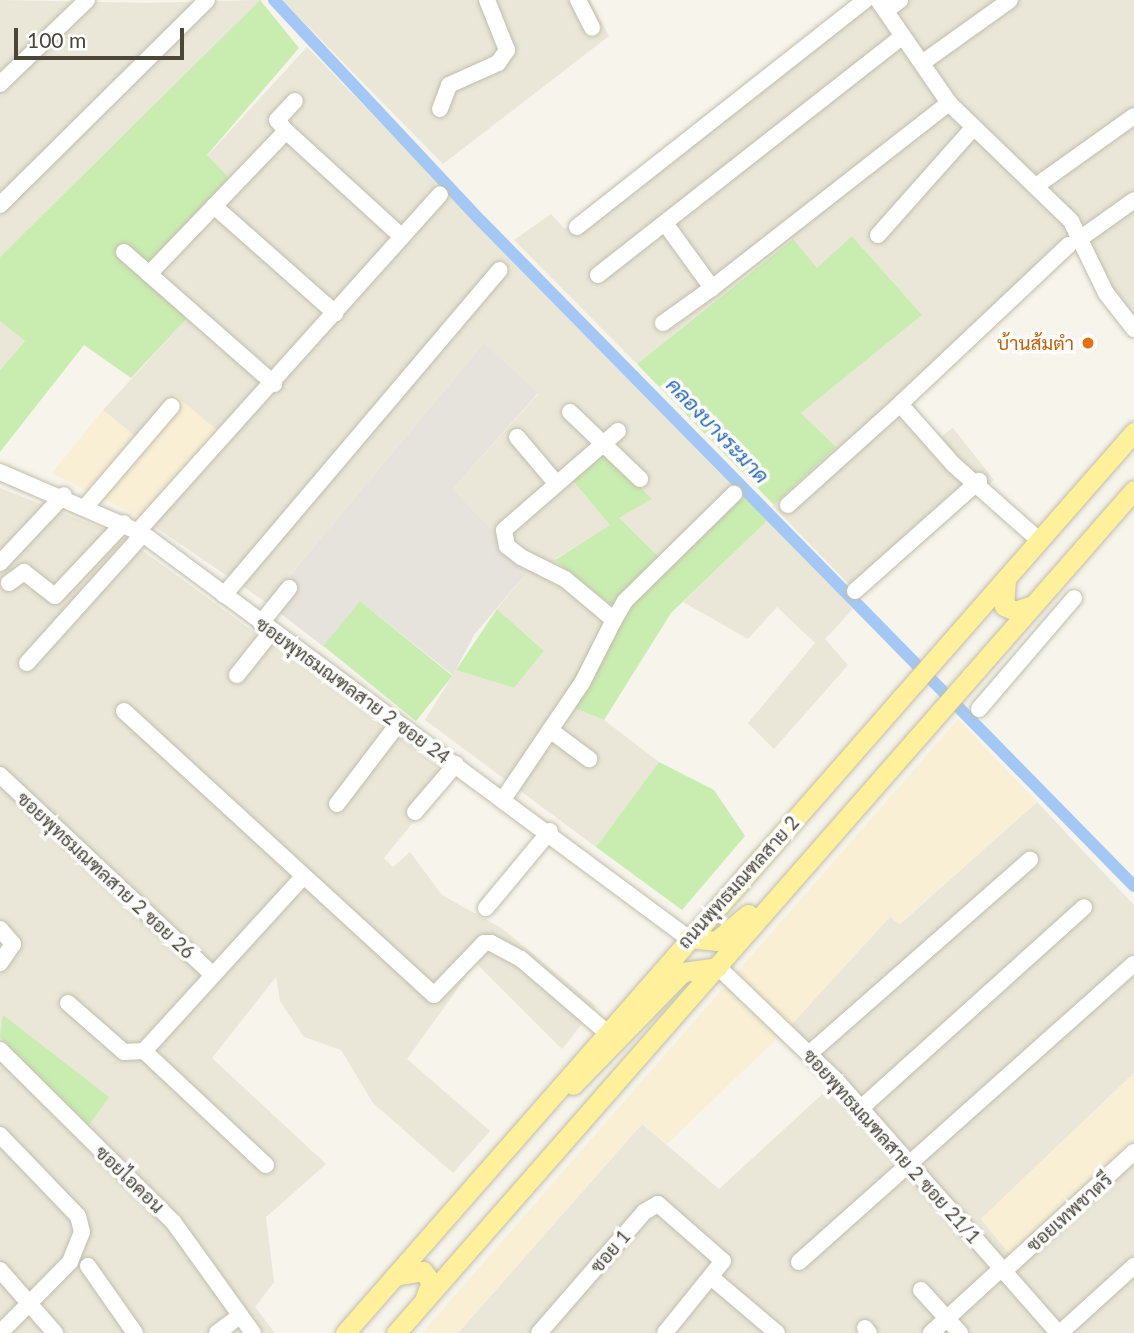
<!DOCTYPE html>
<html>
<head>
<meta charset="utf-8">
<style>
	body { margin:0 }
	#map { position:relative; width:1134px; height:1333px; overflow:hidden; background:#f6f4eb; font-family:Lato,Sarabun,sans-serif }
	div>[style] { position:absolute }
	.residential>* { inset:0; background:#eae7d8 }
	.commercial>* { inset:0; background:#f8efd5 }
	.industrial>* { inset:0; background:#e6e3dc }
	.green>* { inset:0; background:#c9ecb1; transform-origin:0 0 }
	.canal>* { height:12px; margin:-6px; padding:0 6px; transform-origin:6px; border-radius:6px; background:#a4c8f5 }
	.roads { filter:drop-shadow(0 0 2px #c2beac) drop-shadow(0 0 2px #c2beac) }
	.minor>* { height:16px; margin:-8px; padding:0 8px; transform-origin:8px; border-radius:8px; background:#fff }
	.major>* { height:19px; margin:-9.5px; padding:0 9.5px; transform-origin:9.5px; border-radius:9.5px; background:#fff19b }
	.dots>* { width:19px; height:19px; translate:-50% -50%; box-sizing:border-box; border:4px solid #fff; border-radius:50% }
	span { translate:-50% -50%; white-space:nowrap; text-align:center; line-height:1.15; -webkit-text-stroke:7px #fff; paint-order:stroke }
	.food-label { font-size:19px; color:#c56008 }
	.right { translate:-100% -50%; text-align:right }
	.street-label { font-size:19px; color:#4b4638 }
	.water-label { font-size:21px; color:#2969bf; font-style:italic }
	.scale { position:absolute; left:14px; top:28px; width:170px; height:32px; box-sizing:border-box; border:4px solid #4b4638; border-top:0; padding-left:9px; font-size:21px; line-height:24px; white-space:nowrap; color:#4b4638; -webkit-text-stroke:5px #fff; paint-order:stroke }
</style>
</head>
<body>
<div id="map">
	<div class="residential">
		<i style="clip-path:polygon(0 0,148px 3px,260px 0,0 257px)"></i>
		<i style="clip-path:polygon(282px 0,590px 0,609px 36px,443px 164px)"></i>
		<i style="clip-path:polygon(852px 0,1134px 0,1134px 337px,1110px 310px,1077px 249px,911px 402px,939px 438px,953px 428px,994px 480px,861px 597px,773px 506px,836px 447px,801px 413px,922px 315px,852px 236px,817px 269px,792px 239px,637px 364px,514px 240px,551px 214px,565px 229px)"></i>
		<i style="clip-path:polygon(307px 47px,734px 488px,661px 559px,618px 518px,651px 500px,603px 452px,611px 525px,555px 559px,614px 607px,559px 702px,604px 720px,659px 762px,596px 847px,425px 720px,456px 670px,514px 688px,544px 651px,497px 609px,530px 569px,453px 489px,538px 394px,484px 343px,267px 603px,142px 518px,137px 438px,103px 410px,189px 316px,141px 272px,228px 178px,207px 156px)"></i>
		<i style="clip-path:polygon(0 321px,25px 341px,0 370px)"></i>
		<i style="clip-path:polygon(0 488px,124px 537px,451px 776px,384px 858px,393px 867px,410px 852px,442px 895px,503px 929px,596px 1006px,562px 1049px,476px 963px,407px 1059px,490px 1131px,453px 1173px,373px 1103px,341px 1050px,304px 1037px,280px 1001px,276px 977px,212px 1058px,326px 1164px,266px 1217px,274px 1282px,255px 1307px,275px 1333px,0 1333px)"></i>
		<i style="clip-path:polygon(768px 520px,853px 609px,825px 639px,848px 665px,774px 749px,748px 723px,815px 643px,777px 607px,748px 639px,683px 602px)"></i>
		<i style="clip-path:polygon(1037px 802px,1134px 905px,1134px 1073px,981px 1219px,1011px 1255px,1134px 1141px,1134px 1333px,458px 1333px,642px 1124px,719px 1189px,830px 1087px,780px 1036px,890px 916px,900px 924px)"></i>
	</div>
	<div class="commercial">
		<i style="clip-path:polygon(175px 395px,218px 431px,142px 518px,52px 473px,103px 410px,137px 438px)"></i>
		<i style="clip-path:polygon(958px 719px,1037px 802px,899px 924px,890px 917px,794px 1022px,667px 1144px,642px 1124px,458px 1333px,422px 1333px)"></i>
		<i style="clip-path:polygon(1134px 1073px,1134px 1141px,1011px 1256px,981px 1219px)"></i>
	</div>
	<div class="industrial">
		<i style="clip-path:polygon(484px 343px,538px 393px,453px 489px,530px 569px,474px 635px,453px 675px,360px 601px,324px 647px,267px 603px)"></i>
	</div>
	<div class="green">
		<i style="clip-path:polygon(260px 0,299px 48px,207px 155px,229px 178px,141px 271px,189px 316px,131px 378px,84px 345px,0 452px,0 370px,25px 341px,0 321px,0 257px)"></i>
		<i style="clip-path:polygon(852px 236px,922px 315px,801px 413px,836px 447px,774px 505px,637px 364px,793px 239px,817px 268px)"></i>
		<i style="clip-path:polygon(602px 451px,652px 499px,619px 518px,661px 559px,734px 488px,768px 520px,671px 613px,604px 720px,559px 702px,614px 607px,555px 560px,610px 525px,570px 477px)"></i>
		<i style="left:360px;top:601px;width:119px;height:58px;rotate:39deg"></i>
		<i style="clip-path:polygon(497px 609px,544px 651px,514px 688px,456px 670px)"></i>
		<i style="clip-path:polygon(659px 762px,714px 790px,745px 836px,682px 910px,596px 847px)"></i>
		<i style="clip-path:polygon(3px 1015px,109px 1097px,89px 1125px,0 1037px)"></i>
	</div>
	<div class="canal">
		<i style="left:274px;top:0;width:303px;rotate:46.9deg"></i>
		<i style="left:481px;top:221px;width:932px;rotate:45.52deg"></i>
	</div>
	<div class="roads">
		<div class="minor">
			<i style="left:578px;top:0;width:31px;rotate:63deg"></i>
			<i style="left:878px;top:0;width:125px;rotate:55.4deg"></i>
			<i style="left:949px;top:103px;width:170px;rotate:44deg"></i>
			<i style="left:1071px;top:221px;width:80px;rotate:64.1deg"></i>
			<i style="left:1106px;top:293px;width:46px;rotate:52.1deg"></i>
			<i style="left:886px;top:11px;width:18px;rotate:-38deg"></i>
			<i style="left:922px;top:63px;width:108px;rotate:-35.6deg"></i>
			<i style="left:0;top:84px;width:121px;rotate:-44deg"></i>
			<i style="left:440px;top:109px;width:26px;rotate:-69deg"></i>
			<i style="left:449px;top:85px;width:54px;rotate:-24.2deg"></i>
			<i style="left:498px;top:63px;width:16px;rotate:-55deg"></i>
			<i style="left:507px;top:50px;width:54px;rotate:-111.8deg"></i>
			<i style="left:286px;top:131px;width:14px;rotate:-129deg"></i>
			<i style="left:277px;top:120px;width:26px;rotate:-47deg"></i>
			<i style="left:1036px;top:186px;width:120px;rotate:-35.5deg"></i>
			<i style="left:0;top:205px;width:291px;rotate:-44.7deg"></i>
			<i style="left:214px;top:206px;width:162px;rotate:41.5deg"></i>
			<i style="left:667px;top:226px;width:77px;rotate:54deg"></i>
			<i style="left:712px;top:288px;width:301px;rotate:-38deg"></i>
			<i style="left:577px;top:227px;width:367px;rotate:-38.2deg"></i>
			<i style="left:878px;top:235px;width:143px;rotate:-48.4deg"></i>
			<i style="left:1081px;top:238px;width:65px;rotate:-35.6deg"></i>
			<i style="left:124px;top:252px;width:200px;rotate:41.3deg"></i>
			<i style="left:149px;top:274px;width:198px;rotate:-46.2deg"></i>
			<i style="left:286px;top:131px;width:157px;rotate:42.4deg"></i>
			<i style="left:598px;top:275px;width:387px;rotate:-38.1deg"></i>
			<i style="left:663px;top:323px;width:60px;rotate:-35.5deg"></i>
			<i style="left:570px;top:412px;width:97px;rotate:43.7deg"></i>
			<i style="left:517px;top:437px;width:60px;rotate:49.7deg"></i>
			<i style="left:0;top:472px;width:156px;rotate:23.4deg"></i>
			<i style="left:143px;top:534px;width:678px;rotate:36.55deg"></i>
			<i style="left:87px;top:505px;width:130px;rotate:-49.4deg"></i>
			<i style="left:788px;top:505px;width:151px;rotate:-42deg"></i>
			<i style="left:138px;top:531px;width:452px;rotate:-48.1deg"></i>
			<i style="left:1040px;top:541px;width:116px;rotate:-138.5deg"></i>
			<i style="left:953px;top:464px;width:80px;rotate:-131.5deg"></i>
			<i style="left:900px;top:404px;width:232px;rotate:-43.3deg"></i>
			<i style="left:0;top:563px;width:93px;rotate:-46.7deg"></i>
			<i style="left:9px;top:583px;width:19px;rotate:-36deg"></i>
			<i style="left:24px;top:572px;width:39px;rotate:38deg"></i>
			<i style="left:55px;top:596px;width:100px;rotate:-46.6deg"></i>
			<i style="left:855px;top:591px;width:166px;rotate:-41.6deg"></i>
			<i style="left:224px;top:595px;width:426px;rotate:-49.7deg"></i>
			<i style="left:614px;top:620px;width:22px;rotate:-60deg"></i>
			<i style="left:625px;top:601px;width:153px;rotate:-44.5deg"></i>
			<i style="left:261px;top:623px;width:45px;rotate:-51.3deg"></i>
			<i style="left:27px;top:663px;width:173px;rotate:-48deg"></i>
			<i style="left:237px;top:675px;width:56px;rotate:-51.5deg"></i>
			<i style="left:979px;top:709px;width:146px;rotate:-49.4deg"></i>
			<i style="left:124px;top:711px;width:420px;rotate:42.5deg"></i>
			<i style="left:434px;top:995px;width:72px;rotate:-46.1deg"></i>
			<i style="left:484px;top:943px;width:7px"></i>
			<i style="left:491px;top:943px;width:34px;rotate:28deg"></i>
			<i style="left:521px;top:959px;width:111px;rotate:40.6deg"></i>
			<i style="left:550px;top:730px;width:49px;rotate:36.6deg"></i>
			<i style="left:0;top:775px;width:292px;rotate:43.2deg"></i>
			<i style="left:504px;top:798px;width:139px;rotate:-55.9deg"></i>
			<i style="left:582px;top:683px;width:71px;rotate:-63.1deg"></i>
			<i style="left:614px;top:620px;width:64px;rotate:-140.1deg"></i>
			<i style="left:565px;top:579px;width:49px;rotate:-153.4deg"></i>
			<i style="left:521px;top:557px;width:18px;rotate:-142deg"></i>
			<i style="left:507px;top:546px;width:16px;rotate:-101deg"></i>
			<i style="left:504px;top:530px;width:151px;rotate:-41deg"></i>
			<i style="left:337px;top:804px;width:101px;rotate:-52.7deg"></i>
			<i style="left:415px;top:812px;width:63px;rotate:-49.5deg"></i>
			<i style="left:486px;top:908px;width:100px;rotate:-50.3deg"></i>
			<i style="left:0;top:929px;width:20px;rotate:49deg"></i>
			<i style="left:13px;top:944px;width:23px;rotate:124deg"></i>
			<i style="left:718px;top:967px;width:163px;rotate:43.8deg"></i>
			<i style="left:836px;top:1080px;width:337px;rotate:48.7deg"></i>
			<i style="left:68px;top:1003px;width:74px;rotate:41.2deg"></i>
			<i style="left:124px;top:1052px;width:20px;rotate:-3deg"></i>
			<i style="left:144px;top:1051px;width:236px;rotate:-47.6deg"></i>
			<i style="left:0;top:1050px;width:245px;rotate:44.8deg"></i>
			<i style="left:174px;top:1223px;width:135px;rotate:54.3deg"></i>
			<i style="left:144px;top:1051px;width:167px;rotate:43.1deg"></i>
			<i style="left:810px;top:1053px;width:293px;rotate:-41.3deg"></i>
			<i style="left:861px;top:1108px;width:300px;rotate:-42deg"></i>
			<i style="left:0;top:1135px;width:112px;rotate:46.1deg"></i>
			<i style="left:78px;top:1216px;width:16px;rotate:76deg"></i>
			<i style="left:82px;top:1232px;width:32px;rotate:112deg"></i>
			<i style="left:70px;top:1262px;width:100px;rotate:134.6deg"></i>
			<i style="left:799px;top:1262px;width:448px;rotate:-41.7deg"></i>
			<i style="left:88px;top:1266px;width:82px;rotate:55deg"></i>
			<i style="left:0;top:1270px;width:84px;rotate:48.9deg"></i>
			<i style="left:1004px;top:1271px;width:176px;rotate:-42.5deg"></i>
			<i style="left:712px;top:1278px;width:85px;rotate:40.2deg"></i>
			<i style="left:921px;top:1290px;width:58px;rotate:47.8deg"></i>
			<i style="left:865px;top:1328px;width:6px;rotate:51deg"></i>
			<i style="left:217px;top:1333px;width:26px;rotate:-37deg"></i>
			<i style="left:539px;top:1333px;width:160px;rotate:-49deg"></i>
			<i style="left:644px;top:1212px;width:16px;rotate:-30deg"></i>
			<i style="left:658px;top:1204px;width:86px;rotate:41.2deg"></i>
			<i style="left:723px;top:1261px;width:92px;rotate:128.9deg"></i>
			<i style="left:931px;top:1333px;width:96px;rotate:-42.5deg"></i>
			<i style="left:1060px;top:1333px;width:100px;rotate:-42.2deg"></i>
		</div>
		<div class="major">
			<i style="left:1006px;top:579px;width:27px;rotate:94deg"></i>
			<i style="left:1004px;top:606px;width:12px;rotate:24deg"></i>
			<i style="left:1015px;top:611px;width:18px;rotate:-19deg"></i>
			<i style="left:688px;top:938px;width:28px;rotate:6deg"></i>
			<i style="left:716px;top:941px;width:42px;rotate:-40.2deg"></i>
			<i style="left:573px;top:1085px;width:158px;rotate:-45.8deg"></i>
			<i style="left:683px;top:972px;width:35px;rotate:-8deg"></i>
			<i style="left:395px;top:1276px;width:28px;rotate:-10deg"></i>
			<i style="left:423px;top:1271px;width:14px;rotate:54deg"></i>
			<i style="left:431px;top:1282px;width:17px;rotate:111deg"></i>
			<i style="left:345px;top:1333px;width:1198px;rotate:-48.79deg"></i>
			<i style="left:396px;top:1333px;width:1120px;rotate:-48.8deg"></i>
		</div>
	</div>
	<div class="dots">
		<i style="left:1088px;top:343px;background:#e8710a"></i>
	</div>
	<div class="food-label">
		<span class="right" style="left:1074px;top:343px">บ้านส้มตำ</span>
	</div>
	<div class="street-label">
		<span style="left:353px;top:690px;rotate:36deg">ซอยพุทธมณฑลสาย 2 ซอย 24</span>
		<span style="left:106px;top:875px;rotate:43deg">ซอยพุทธมณฑลสาย 2 ซอย 26</span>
		<span style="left:738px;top:882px;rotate:-48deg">ถนนพุทธมณฑลสาย 2</span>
		<span style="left:892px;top:1146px;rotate:48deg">ซอยพุทธมณฑลสาย 2 ซอย 21/1</span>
		<span style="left:130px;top:1179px;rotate:44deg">ซอยไอคอน</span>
		<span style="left:1069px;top:1212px;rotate:-42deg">ซอยเทพชาตรี</span>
		<span style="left:610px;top:1251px;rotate:-49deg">ซอย 1</span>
	</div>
	<div class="water-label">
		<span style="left:718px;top:430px;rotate:46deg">คลองบางระมาด</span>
	</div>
	<div class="scale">100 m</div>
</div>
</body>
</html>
